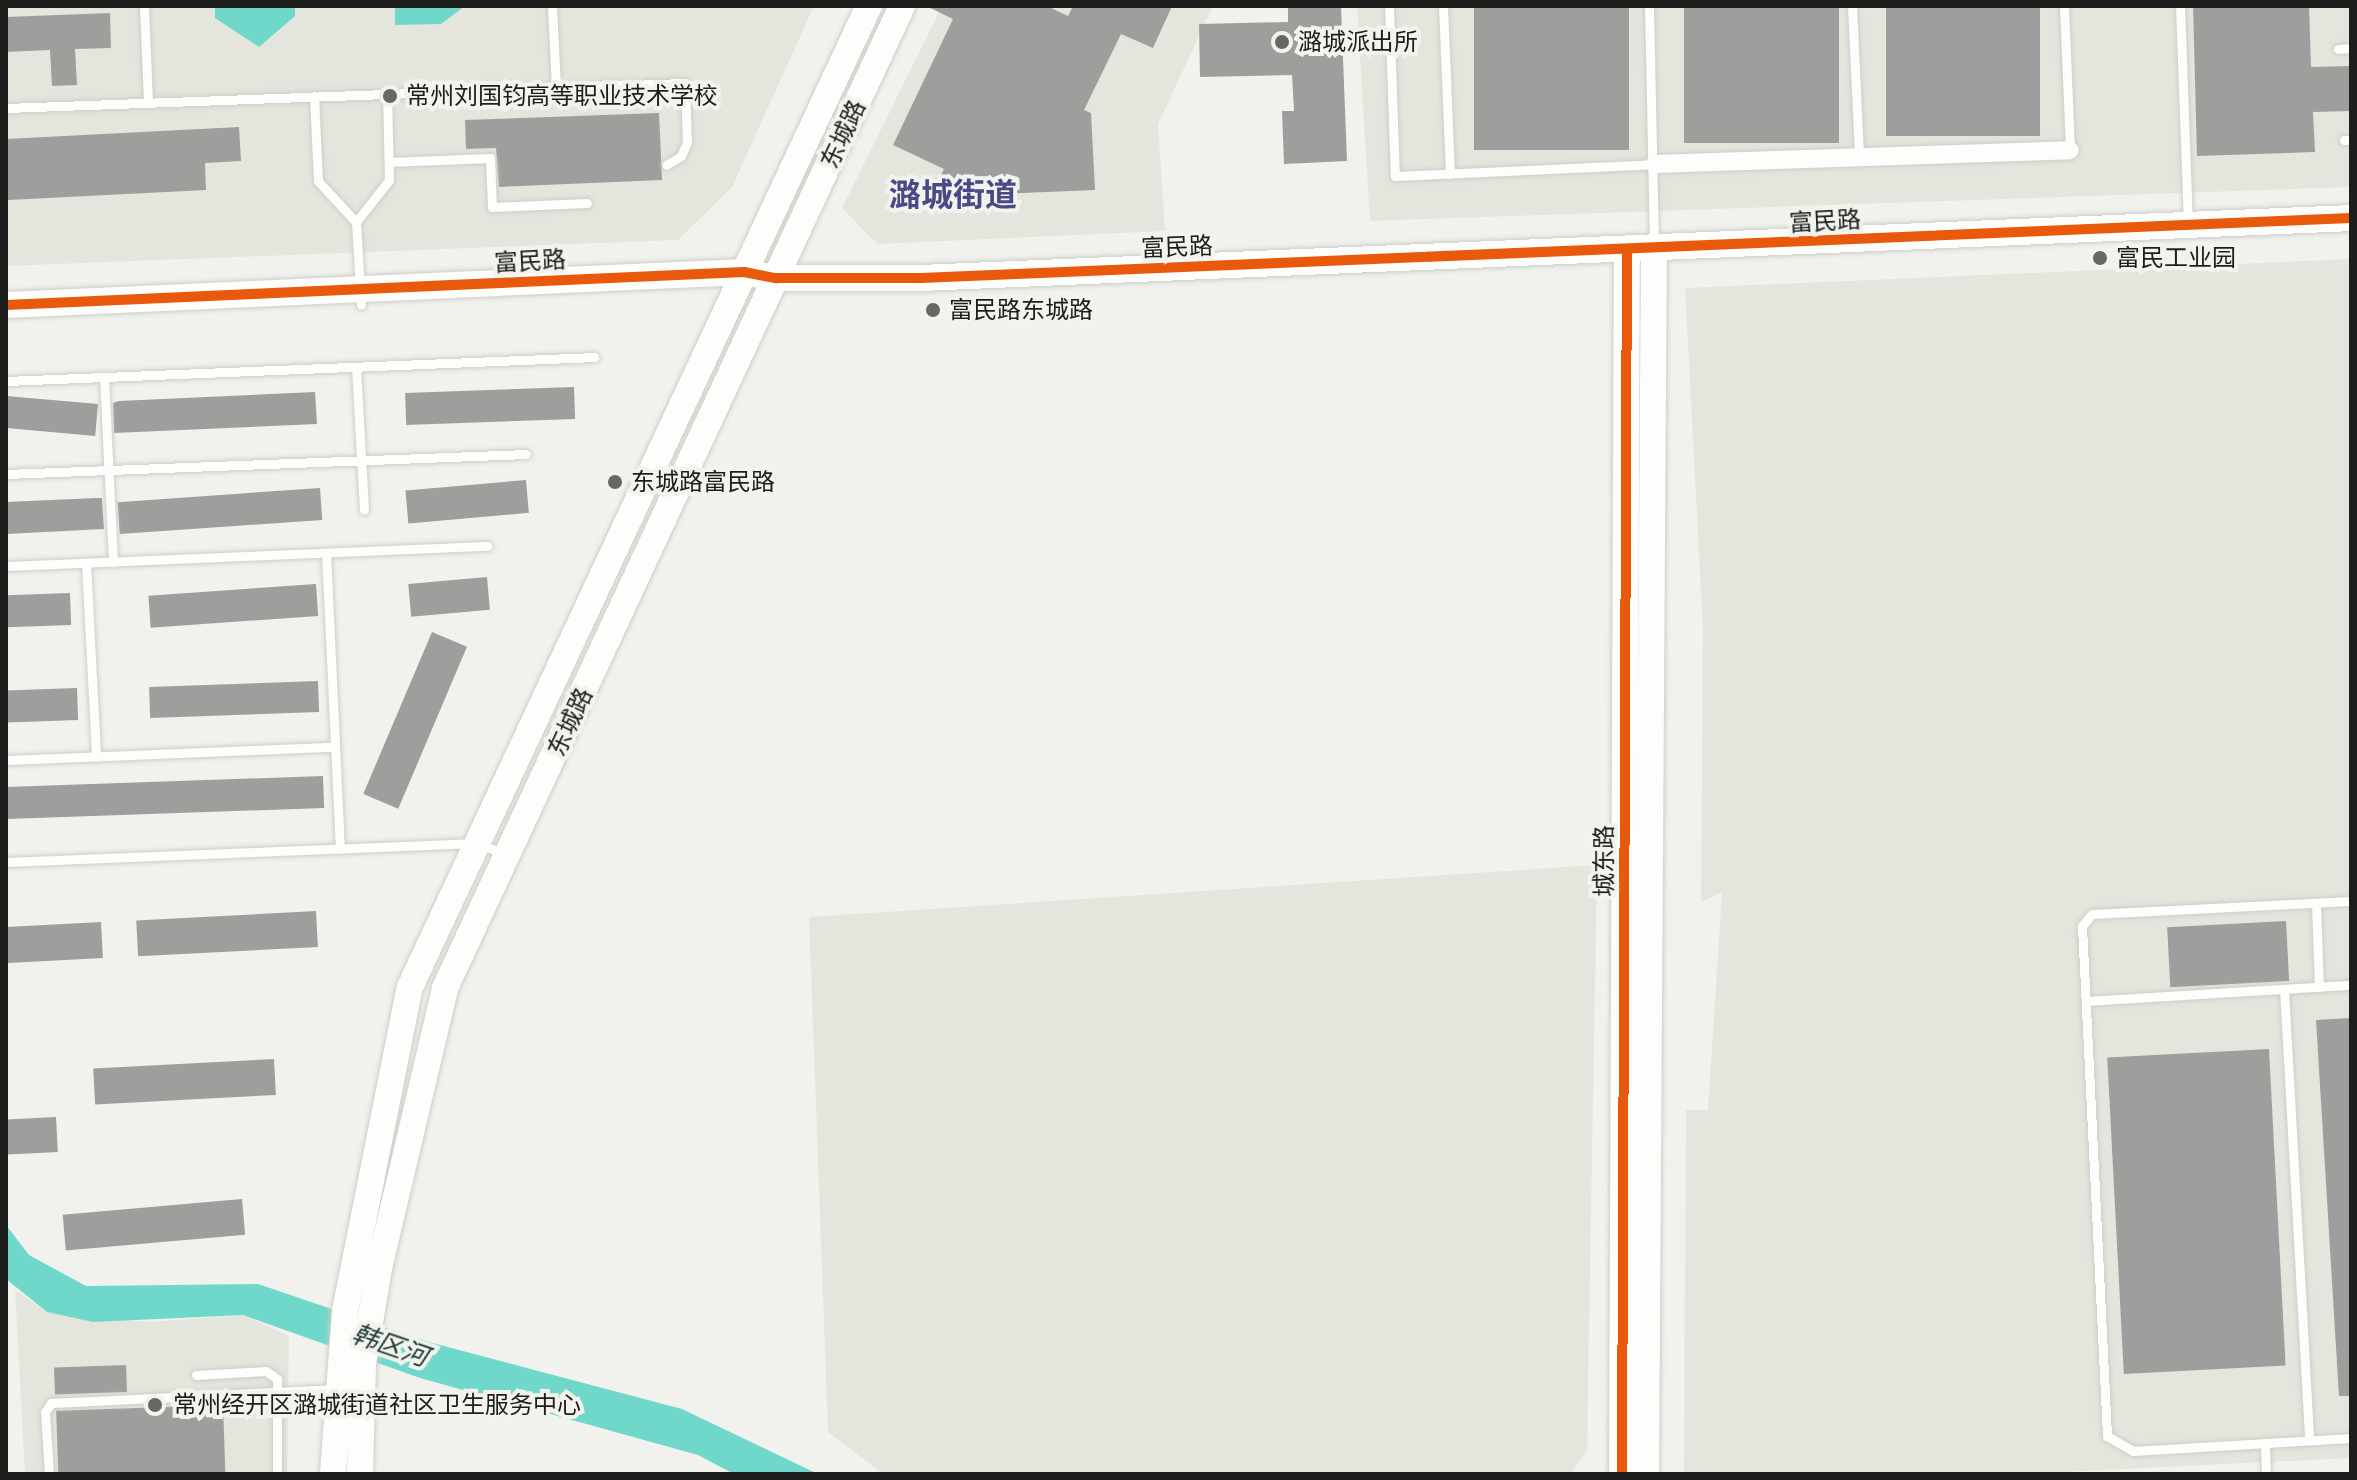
<!DOCTYPE html>
<html>
<head>
<meta charset="utf-8">
<style>
	body { margin:0 }
	#map { position:relative; width:2357px; height:1480px; overflow:hidden; background:#f1f2ee; font-family:"Crimson Pro","Noto Sans SC",serif }
	div>[style] { position:absolute }
	.built>* { inset:0; background:#e4e6dd }
	.water>* { inset:0; background:#70d8ca }
	.building>* { inset:0; background:#9d9f9c; transform-origin:0 0 }
	.roads { filter:drop-shadow(0 0 2px #cdcdca) drop-shadow(0 0 2px #cdcdca) }
	.lane>* { height:9px; margin:-4.5px; padding:0 4.5px; transform-origin:4.5px; border-radius:4.5px; background:#fdfdfc }
	.street>* { height:18px; margin:-9px; padding:0 9px; transform-origin:9px; border-radius:9px; background:#fdfdfc }
	.secondary>* { height:26px; margin:-13px; padding:0 13px; transform-origin:13px; border-radius:13px; background:#fdfdfc }
	.cycleway>* { height:10px; margin:-5px; padding:0 5px; transform-origin:5px; border-radius:5px; background:#e8590c }
	.dots>* { width:22px; height:22px; translate:-50% -50%; box-sizing:border-box; border:4px solid #f2f3ed; border-radius:50% }
	span { translate:-50% -50%; white-space:nowrap; text-align:center; line-height:1.15; -webkit-text-stroke:8px #f2f3ed; paint-order:stroke }
	.poi-label { font-size:24px; color:#1d1d1b }
	.left { translate:0 -50%; text-align:left }
	.street-label { font-size:24px; color:#1d1d1b }
	.water-label { font-size:26px; color:#223a36; font-style:italic }
	.district-label { font-size:32px; color:#494987; font-weight:700 }
	.frame { position:absolute; inset:0; border:8px solid #1d1d1b; pointer-events:none }
</style>
</head>
<body>
<div id="map">
	<div class="built">
		<i style="clip-path:polygon(6px 6px,814px 6px,732px 187px,678px 240px,6px 266px)"></i>
		<i style="clip-path:polygon(942px 6px,1213px 6px,1158px 124px,1165px 231px,877px 244px,842px 208px)"></i>
		<i style="clip-path:polygon(1357px 6px,2351px 6px,2351px 187px,1370px 221px)"></i>
		<i style="clip-path:polygon(2351px 259px,2351px 1458px,2023px 1474px,1684px 1474px,1686px 1110px,1708px 1110px,1722px 892px,1701px 902px,1703px 630px,1685px 288px)"></i>
		<i style="clip-path:polygon(1597px 865px,1587px 1450px,1571px 1474px,883px 1474px,828px 1432px,809px 917px)"></i>
		<i style="clip-path:polygon(15px 1290px,47px 1312px,149px 1322px,243px 1315px,289px 1336px,287px 1474px,25px 1474px)"></i>
	</div>
	<div class="water">
		<i style="clip-path:polygon(215px 6px,295px 6px,295px 16px,259px 47px,215px 18px)"></i>
		<i style="clip-path:polygon(395px 6px,465px 6px,441px 24px,395px 25px)"></i>
		<i style="clip-path:polygon(6px 1225px,29px 1255px,86px 1286px,258px 1284px,429px 1342px,682px 1409px,818px 1474px,734px 1474px,698px 1455px,420px 1378px,243px 1315px,93px 1322px,47px 1312px,6px 1279px)"></i>
	</div>
	<div class="building">
		<i style="clip-path:polygon(926px 6px,1047px 6px,1068px 16px,1073px 6px,1172px 6px,1153px 48px,1121px 34px,1084px 110px,1091px 113px,1095px 190px,998px 194px,987px 189px,978px 207px,935px 187px,944px 169px,893px 145px,953px 19px)"></i>
		<i style="clip-path:polygon(1288px 6px,1341px 6px,1347px 161px,1284px 164px,1282px 111px,1294px 111px,1292px 75px,1200px 77px,1199px 24px,1288px 22px)"></i>
		<i style="left:1474px;top:6px;width:155px;height:144px"></i>
		<i style="left:1684px;top:6px;width:155px;height:137px"></i>
		<i style="left:1886px;top:6px;width:154px;height:130px"></i>
		<i style="clip-path:polygon(2193px 6px,2309px 6px,2311px 67px,2351px 66px,2351px 111px,2313px 112px,2315px 152px,2197px 156px)"></i>
		<i style="clip-path:polygon(110px 13px,111px 48px,75px 49px,77px 85px,52px 86px,50px 50px,6px 52px,6px 17px)"></i>
		<i style="clip-path:polygon(659px 113px,662px 180px,499px 187px,496px 148px,466px 149px,465px 120px)"></i>
		<i style="clip-path:polygon(239px 127px,241px 161px,205px 163px,206px 190px,8px 200px,6px 139px)"></i>
		<i style="left:574px;top:387px;width:32px;height:169px;rotate:88deg"></i>
		<i style="clip-path:polygon(315px 392px,317px 424px,114px 433px,113px 403px,119px 401px)"></i>
		<i style="left:98px;top:404px;width:32px;height:92px;rotate:95deg"></i>
		<i style="left:526px;top:480px;width:33px;height:121px;rotate:85deg"></i>
		<i style="left:320px;top:488px;width:32px;height:203px;rotate:86deg"></i>
		<i style="clip-path:polygon(96px 498px,102px 498px,104px 529px,6px 534px,6px 502px)"></i>
		<i style="left:487px;top:577px;width:33px;height:79px;rotate:85deg"></i>
		<i style="left:316px;top:584px;width:32px;height:168px;rotate:86deg"></i>
		<i style="left:70px;top:593px;width:32px;height:64px;rotate:88deg"></i>
		<i style="left:432px;top:632px;width:38px;height:176px;rotate:23deg"></i>
		<i style="left:318px;top:681px;width:31px;height:169px;rotate:88deg"></i>
		<i style="left:77px;top:688px;width:32px;height:71px;rotate:88deg"></i>
		<i style="left:323px;top:776px;width:32px;height:317px;rotate:88deg"></i>
		<i style="left:316px;top:911px;width:36px;height:180px;rotate:87deg"></i>
		<i style="left:2286px;top:921px;width:60px;height:119px;rotate:87deg"></i>
		<i style="left:101px;top:922px;width:36px;height:95px;rotate:87deg"></i>
		<i style="clip-path:polygon(2351px 1018px,2351px 1396px,2339px 1396px,2316px 1020px)"></i>
		<i style="left:2269px;top:1049px;width:317px;height:162px;rotate:87deg"></i>
		<i style="left:274px;top:1059px;width:36px;height:181px;rotate:87deg"></i>
		<i style="left:56px;top:1117px;width:35px;height:50px;rotate:87deg"></i>
		<i style="left:242px;top:1199px;width:36px;height:180px;rotate:85deg"></i>
		<i style="left:126px;top:1365px;width:27px;height:72px;rotate:88deg"></i>
		<i style="left:223px;top:1405px;width:69px;height:167px;rotate:88deg"></i>
	</div>
	<div class="roads">
		<div class="lane">
			<i style="left:144px;top:6px;width:96px;rotate:87.6deg"></i>
			<i style="left:552px;top:6px;width:81px;rotate:87.2deg"></i>
			<i style="left:1389px;top:6px;width:170px;rotate:88deg"></i>
			<i style="left:1395px;top:176px;width:260px;rotate:-2.6deg"></i>
			<i style="left:1443px;top:6px;width:168px;rotate:87.6deg"></i>
			<i style="left:1649px;top:6px;width:240px;rotate:88.8deg"></i>
			<i style="left:1852px;top:6px;width:150px;rotate:87.3deg"></i>
			<i style="left:2064px;top:6px;width:144px;rotate:87.6deg"></i>
			<i style="left:2180px;top:6px;width:215px;rotate:87.9deg"></i>
			<i style="left:2338px;top:49px;width:13px;rotate:-4deg"></i>
			<i style="left:314px;top:96px;width:85px;rotate:87.3deg"></i>
			<i style="left:318px;top:181px;width:56px;rotate:47.2deg"></i>
			<i style="left:356px;top:222px;width:83px;rotate:86.6deg"></i>
			<i style="left:6px;top:108px;width:679px;rotate:-2.11deg"></i>
			<i style="left:685px;top:83px;width:59px;rotate:88.1deg"></i>
			<i style="left:687px;top:142px;width:15px;rotate:113deg"></i>
			<i style="left:681px;top:156px;width:17px;rotate:149deg"></i>
			<i style="left:2344px;top:140px;width:7px"></i>
			<i style="left:389px;top:162px;width:101px;rotate:-2.3deg"></i>
			<i style="left:490px;top:158px;width:49px;rotate:87.7deg"></i>
			<i style="left:492px;top:207px;width:95px;rotate:-2.4deg"></i>
			<i style="left:356px;top:222px;width:53px;rotate:-51.8deg"></i>
			<i style="left:389px;top:180px;width:87px;rotate:-91.3deg"></i>
			<i style="left:356px;top:367px;width:143px;rotate:86.8deg"></i>
			<i style="left:104px;top:377px;width:185px;rotate:87.2deg"></i>
			<i style="left:6px;top:381px;width:589px;rotate:-2.33deg"></i>
			<i style="left:6px;top:474px;width:520px;rotate:-2.2deg"></i>
			<i style="left:326px;top:553px;width:296px;rotate:87.3deg"></i>
			<i style="left:86px;top:563px;width:194px;rotate:87deg"></i>
			<i style="left:6px;top:566px;width:482px;rotate:-2.4deg"></i>
			<i style="left:6px;top:760px;width:329px;rotate:-2.3deg"></i>
			<i style="left:6px;top:862px;width:472px;rotate:-2.3deg"></i>
			<i style="left:478px;top:843px;width:28px;rotate:23deg"></i>
			<i style="left:2351px;top:901px;width:259px;rotate:177.1deg"></i>
			<i style="left:2092px;top:914px;width:16px;rotate:130deg"></i>
			<i style="left:2082px;top:926px;width:511px;rotate:87.19deg"></i>
			<i style="left:2107px;top:1436px;width:30px;rotate:30deg"></i>
			<i style="left:2133px;top:1451px;width:218px;rotate:-3.4deg"></i>
			<i style="left:2316px;top:903px;width:84px;rotate:88deg"></i>
			<i style="left:2284px;top:989px;width:452px;rotate:86.8deg"></i>
			<i style="left:2086px;top:1001px;width:265px;rotate:-3.5deg"></i>
			<i style="left:196px;top:1375px;width:70px;rotate:-3.3deg"></i>
			<i style="left:266px;top:1371px;width:14px;rotate:36deg"></i>
			<i style="left:277px;top:1379px;width:95px;rotate:90deg"></i>
			<i style="left:2265px;top:1446px;width:28px;rotate:88deg"></i>
			<i style="left:49px;top:1474px;width:62px;rotate:-93.7deg"></i>
			<i style="left:45px;top:1412px;width:11px;rotate:-56deg"></i>
			<i style="left:51px;top:1403px;width:286px;rotate:-2.8deg"></i>
		</div>
		<div class="street">
			<i style="left:1655px;top:164px;width:415px;rotate:-1.9deg"></i>
		</div>
		<div class="secondary">
			<i style="left:6px;top:305px;width:739px;rotate:-2.56deg"></i>
			<i style="left:744px;top:272px;width:33px;rotate:11deg"></i>
			<i style="left:776px;top:278px;width:145px"></i>
			<i style="left:921px;top:278px;width:1431px;rotate:-2.4deg"></i>
			<i style="left:333px;top:1474px;width:163px;rotate:-85.8deg"></i>
			<i style="left:345px;top:1311px;width:330px;rotate:-78.7deg"></i>
			<i style="left:410px;top:987px;width:1083px;rotate:-64.93deg"></i>
			<i style="left:360px;top:1474px;width:110px;rotate:-88.4deg"></i>
			<i style="left:363px;top:1364px;width:97px;rotate:-80.5deg"></i>
			<i style="left:379px;top:1268px;width:288px;rotate:-76.7deg"></i>
			<i style="left:445px;top:988px;width:1083px;rotate:-65.04deg"></i>
			<i style="left:1622px;top:1474px;width:1225px;rotate:-89.77deg"></i>
			<i style="left:1646px;top:1474px;width:1226px;rotate:-89.63deg"></i>
		</div>
	</div>
	<div class="cycleway">
		<i style="left:6px;top:305px;width:739px;rotate:-2.56deg"></i>
		<i style="left:744px;top:272px;width:33px;rotate:11deg"></i>
		<i style="left:776px;top:278px;width:145px"></i>
		<i style="left:921px;top:278px;width:1431px;rotate:-2.4deg"></i>
		<i style="left:1622px;top:1474px;width:1225px;rotate:-89.77deg"></i>
	</div>
	<div class="dots">
		<i style="left:1282px;top:42px;background:#676865"></i>
		<i style="left:390px;top:96px;background:#676865"></i>
		<i style="left:2100px;top:258px;background:#676865"></i>
		<i style="left:933px;top:310px;background:#676865"></i>
		<i style="left:615px;top:482px;background:#676865"></i>
		<i style="left:155px;top:1405px;background:#676865"></i>
	</div>
	<div class="poi-label">
		<span class="left" style="left:1298px;top:42px">潞城派出所</span>
		<span class="left" style="left:406px;top:96px">常州刘国钧高等职业技术学校</span>
		<span class="left" style="left:2116px;top:258px">富民工业园</span>
		<span class="left" style="left:949px;top:310px">富民路东城路</span>
		<span class="left" style="left:631px;top:482px">东城路富民路</span>
		<span class="left" style="left:173px;top:1405px">常州经开区潞城街道社区卫生服务中心</span>
	</div>
	<div class="street-label">
		<span style="left:843px;top:134px;rotate:-65deg">东城路</span>
		<span style="left:1825px;top:221px;rotate:-3deg">富民路</span>
		<span style="left:1177px;top:247px;rotate:-2deg">富民路</span>
		<span style="left:530px;top:261px;rotate:-3deg">富民路</span>
		<span style="left:570px;top:722px;rotate:-65deg">东城路</span>
		<span style="left:1604px;top:861px;rotate:-90deg">城东路</span>
	</div>
	<div class="water-label">
		<span style="left:390px;top:1346px;rotate:19deg">韩区河</span>
	</div>
	<div class="district-label">
		<span style="left:953px;top:195px">潞城街道</span>
	</div>
	<div class="frame"></div>
</div>
</body>
</html>
